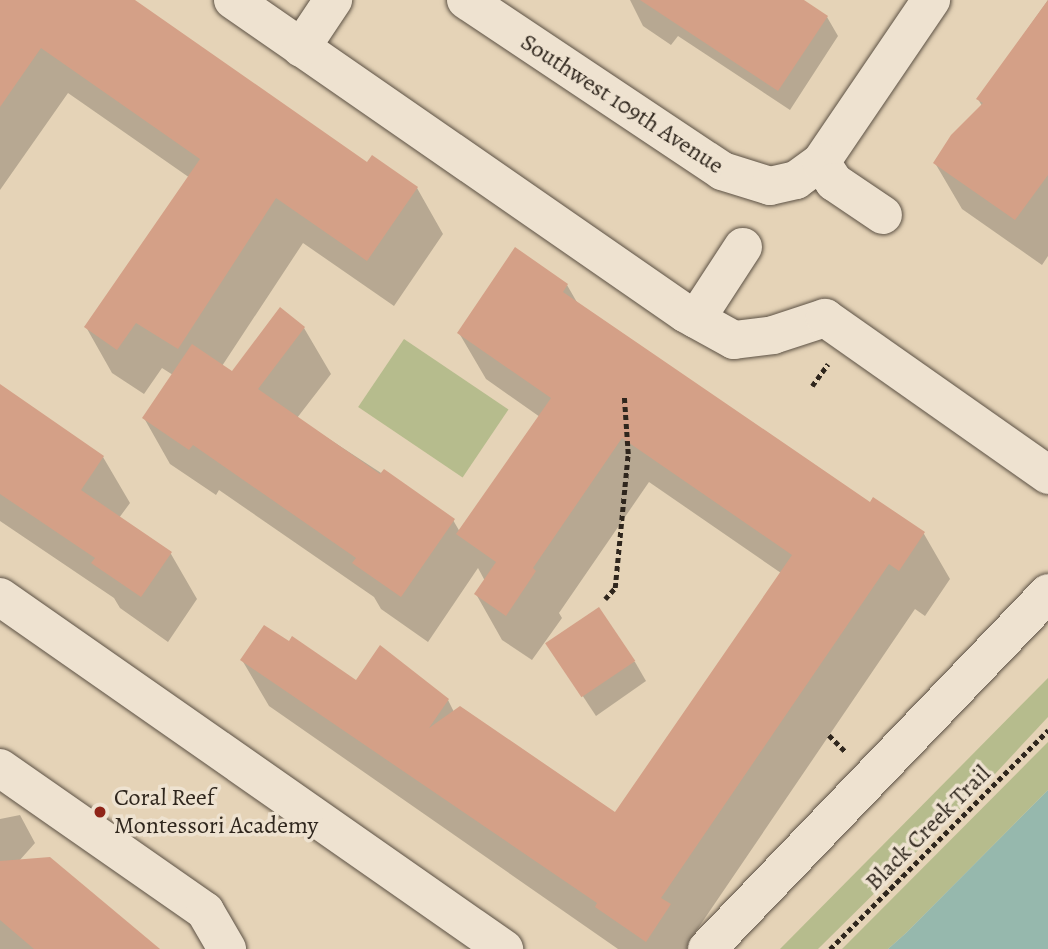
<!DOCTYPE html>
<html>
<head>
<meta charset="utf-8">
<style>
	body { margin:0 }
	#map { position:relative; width:1048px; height:949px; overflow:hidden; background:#e5d3b7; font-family:Alegreya,serif }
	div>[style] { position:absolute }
	.green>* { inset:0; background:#b6bc8d; transform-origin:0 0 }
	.water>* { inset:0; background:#96b8ad }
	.shadow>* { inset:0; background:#0003 }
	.building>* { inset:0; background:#d4a087; transform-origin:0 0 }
	.path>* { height:4.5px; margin-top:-2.25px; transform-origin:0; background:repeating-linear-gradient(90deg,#2f261d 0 5px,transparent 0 8.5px) }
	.roads { filter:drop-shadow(0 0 2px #5c5144) drop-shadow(0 0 2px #5c5144) }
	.minor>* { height:38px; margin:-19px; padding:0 19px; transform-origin:19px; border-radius:19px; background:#eee2d0 }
	.dots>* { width:19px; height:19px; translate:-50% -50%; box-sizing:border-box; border:4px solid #eee2d0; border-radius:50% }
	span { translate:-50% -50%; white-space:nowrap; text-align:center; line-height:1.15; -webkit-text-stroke:7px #eee2d0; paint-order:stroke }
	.street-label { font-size:24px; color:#2f261d }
	.poi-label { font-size:24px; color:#2f261d }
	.left { translate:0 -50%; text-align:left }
</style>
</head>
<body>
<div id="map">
	<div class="green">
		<i style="left:404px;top:339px;width:126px;height:82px;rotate:34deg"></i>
		<i style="clip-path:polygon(1048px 678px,1048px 717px,994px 775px,818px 949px,780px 949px)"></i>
		<i style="clip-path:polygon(1048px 742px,1048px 790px,906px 933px,888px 949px,842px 949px)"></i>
	</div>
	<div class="water">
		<i style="clip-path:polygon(1048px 790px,1048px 949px,888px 949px,906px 933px)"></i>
	</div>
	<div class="shadow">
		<i style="clip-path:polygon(0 0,130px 0,368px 164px,417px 188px,443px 234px,394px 306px,303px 243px,222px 366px,232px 373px,280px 310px,304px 328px,331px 374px,297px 418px,453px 520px,460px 532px,540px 417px,486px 379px,459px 333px,567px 285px,578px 304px,870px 504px,924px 534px,950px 579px,925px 616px,915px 609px,690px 940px,695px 949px,618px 949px,269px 706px,242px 660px,448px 700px,454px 712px,615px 815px,781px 573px,649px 482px,559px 613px,562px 618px,532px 660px,502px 640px,476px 594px,485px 581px,478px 568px,428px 642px,381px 609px,374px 597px,219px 490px,216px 495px,170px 464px,144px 418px,173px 375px,162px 368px,144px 394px,112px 373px,86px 327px,190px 178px,68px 93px,0 190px)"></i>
		<i style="clip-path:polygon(630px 0,801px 0,827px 17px,838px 36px,790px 110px,678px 36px,671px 45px,643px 26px)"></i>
		<i style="clip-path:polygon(1048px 0,1048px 256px,1042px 265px,962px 209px,935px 163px,982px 106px,978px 99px)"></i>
		<i style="clip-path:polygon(0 386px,103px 457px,130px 503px,119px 518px,171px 554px,197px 599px,168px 642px,120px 608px,114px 598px,0 521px)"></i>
		<i style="clip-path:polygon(549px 645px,635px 662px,646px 681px,596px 716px)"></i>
		<i style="clip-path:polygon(20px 815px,35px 843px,19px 861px,155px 949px,0 949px,0 819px)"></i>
	</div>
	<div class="building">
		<i style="clip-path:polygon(0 0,135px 0,367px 162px,372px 155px,418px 187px,367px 261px,276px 198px,178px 349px,136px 323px,117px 350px,84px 327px,200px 159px,41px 48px,0 107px)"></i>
		<i style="clip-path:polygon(640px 0,804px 0,828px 16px,778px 91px)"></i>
		<i style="clip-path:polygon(1048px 0,1048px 175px,1015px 220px,933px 163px,951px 135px,983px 103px,976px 99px)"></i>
		<i style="clip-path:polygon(515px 247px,568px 284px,563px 292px,870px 502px,873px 497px,925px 532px,899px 571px,889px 564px,779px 725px,661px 898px,671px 904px,646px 942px,595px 907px,597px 903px,240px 660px,264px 625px,289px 641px,292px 636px,356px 680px,380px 645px,449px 699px,429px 728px,460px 706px,615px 812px,792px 555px,622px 438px,533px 568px,536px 571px,506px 616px,474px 594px,496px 562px,456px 534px,551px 398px,457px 333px)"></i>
		<i style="clip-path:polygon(280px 307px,305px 327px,258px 389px,380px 474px,384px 469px,455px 519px,401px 597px,352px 563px,356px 558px,193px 445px,189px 450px,142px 418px,192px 344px,232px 371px)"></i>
		<i style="clip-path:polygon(0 384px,104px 456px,81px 490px,172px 552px,141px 597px,91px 563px,95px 558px,0 494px)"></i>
		<i style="left:599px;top:607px;width:65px;height:65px;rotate:56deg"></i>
		<i style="clip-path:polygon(50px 857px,160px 949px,34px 949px,0 920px,0 861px)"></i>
	</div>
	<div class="path">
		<i style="left:812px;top:386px;width:27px;rotate:-54deg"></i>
		<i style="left:605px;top:599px;width:15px;rotate:-48deg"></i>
		<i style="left:615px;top:588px;width:135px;rotate:-84.5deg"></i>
		<i style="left:628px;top:454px;width:59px;rotate:-93.9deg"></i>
		<i style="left:829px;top:735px;width:24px;rotate:45deg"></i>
		<i style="left:830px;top:949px;width:309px;rotate:-45.1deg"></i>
	</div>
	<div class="roads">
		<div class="minor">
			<i style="left:233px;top:0;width:550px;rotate:34.7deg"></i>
			<i style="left:685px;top:313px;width:56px;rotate:28.9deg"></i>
			<i style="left:734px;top:340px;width:39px;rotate:-7deg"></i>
			<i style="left:773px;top:335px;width:55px;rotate:-18.1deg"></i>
			<i style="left:825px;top:318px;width:273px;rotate:35.1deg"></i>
			<i style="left:466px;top:0;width:308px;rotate:33.7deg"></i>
			<i style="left:722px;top:171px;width:50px;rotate:17.4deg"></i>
			<i style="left:770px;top:186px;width:27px;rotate:-13deg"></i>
			<i style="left:796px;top:180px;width:31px;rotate:-36deg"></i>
			<i style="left:821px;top:162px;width:196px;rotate:-55.8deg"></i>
			<i style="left:301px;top:48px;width:58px;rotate:-56.3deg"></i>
			<i style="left:821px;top:162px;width:24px;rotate:57deg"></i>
			<i style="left:834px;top:182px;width:59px;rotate:34deg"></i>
			<i style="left:696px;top:319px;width:86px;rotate:-56.9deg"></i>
			<i style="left:0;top:597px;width:615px;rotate:34.93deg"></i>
			<i style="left:0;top:768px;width:250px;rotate:34.9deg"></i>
			<i style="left:205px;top:911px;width:44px;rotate:59.9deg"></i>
			<i style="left:707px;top:949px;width:493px;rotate:-46.2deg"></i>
		</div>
	</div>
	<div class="dots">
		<i style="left:100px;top:812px;background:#8f2418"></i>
	</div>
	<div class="street-label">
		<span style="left:622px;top:104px;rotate:33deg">Southwest 109th Avenue</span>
		<span style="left:928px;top:828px;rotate:-45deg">Black Creek Trail</span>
	</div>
	<div class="poi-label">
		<span class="left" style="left:114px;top:812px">Coral Reef<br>Montessori Academy</span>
	</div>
</div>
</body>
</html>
